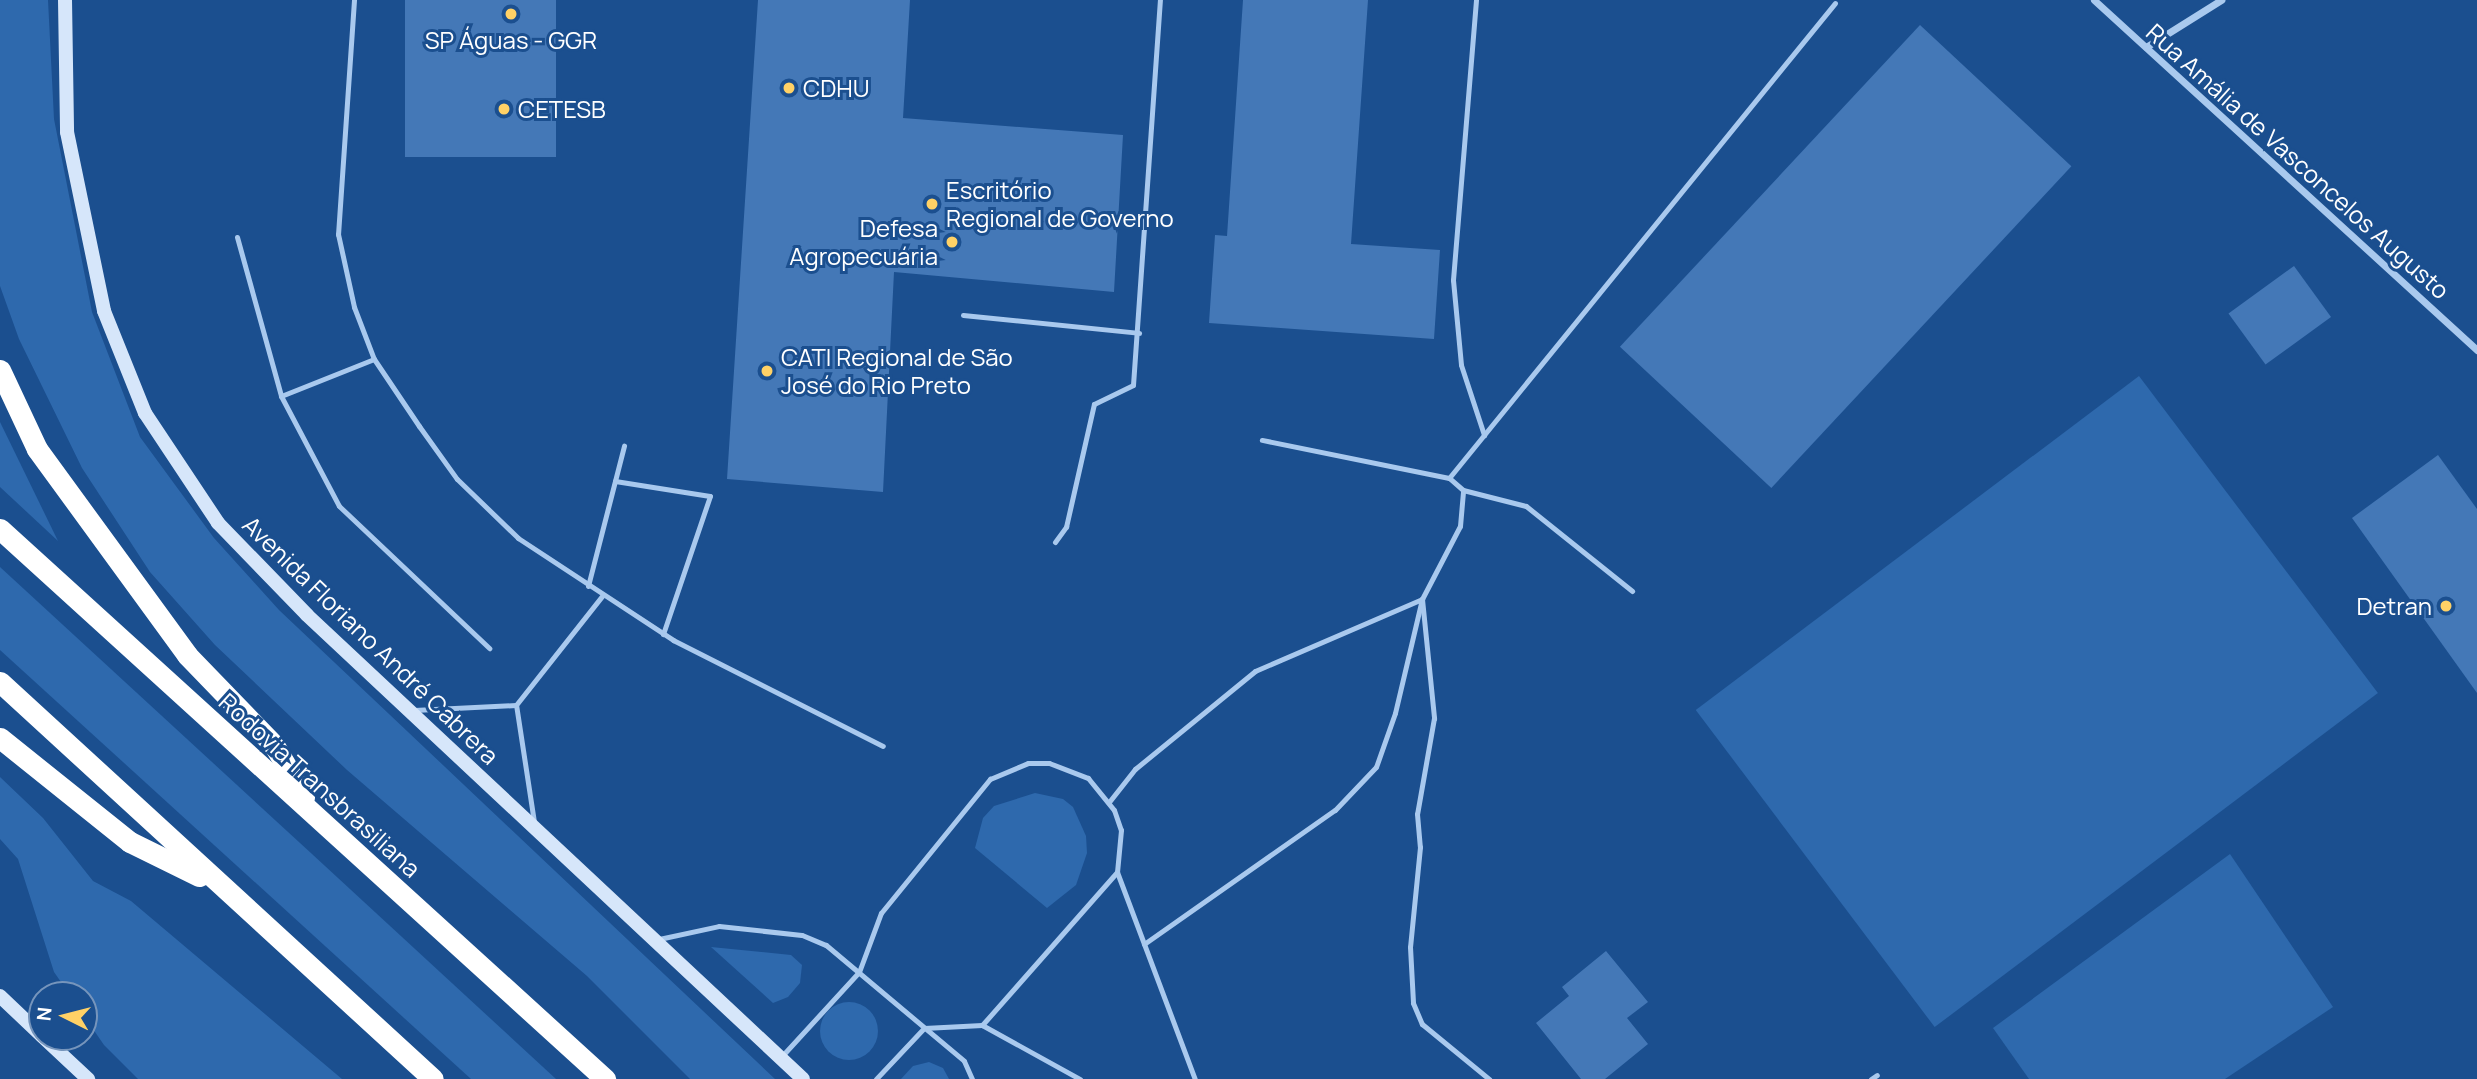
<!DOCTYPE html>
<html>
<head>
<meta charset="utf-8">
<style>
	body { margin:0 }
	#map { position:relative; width:2477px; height:1079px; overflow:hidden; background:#1b4f8f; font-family:Manrope,sans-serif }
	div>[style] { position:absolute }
	.green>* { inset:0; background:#2e69ad; transform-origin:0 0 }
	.round { border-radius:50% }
	.building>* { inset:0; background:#4478b7; transform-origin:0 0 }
	.service>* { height:5px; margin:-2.5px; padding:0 2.5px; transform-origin:2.5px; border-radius:2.5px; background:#a9c9ee }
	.minor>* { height:7px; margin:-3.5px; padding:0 3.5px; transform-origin:3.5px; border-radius:3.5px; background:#a9c9ee }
	.secondary>* { height:14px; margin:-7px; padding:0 7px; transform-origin:7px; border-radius:7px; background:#d6e6fa }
	.motorway>* { height:21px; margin:-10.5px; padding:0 10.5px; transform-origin:10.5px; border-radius:10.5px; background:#fff }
	.dots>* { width:19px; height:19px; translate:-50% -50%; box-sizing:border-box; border:4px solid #1b4f8f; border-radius:50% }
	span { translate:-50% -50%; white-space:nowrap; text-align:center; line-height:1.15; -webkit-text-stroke:6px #1b4f8f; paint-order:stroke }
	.poi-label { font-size:24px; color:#fff }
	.left { translate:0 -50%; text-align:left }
	.right { translate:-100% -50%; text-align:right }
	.street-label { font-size:24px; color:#fff }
	.north { position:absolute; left:28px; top:981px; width:70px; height:70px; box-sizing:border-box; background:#1b4f8f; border:2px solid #7695bc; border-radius:50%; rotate:276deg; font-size:19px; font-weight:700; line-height:28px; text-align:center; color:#fff }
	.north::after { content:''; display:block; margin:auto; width:24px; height:32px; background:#ffd166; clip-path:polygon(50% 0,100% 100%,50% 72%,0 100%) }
</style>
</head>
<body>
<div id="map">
	<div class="green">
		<i style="clip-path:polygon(0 0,48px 0,54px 119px,92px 312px,140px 437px,214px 538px,279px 610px,775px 1079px,690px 1079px,587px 976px,347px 770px,215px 645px,150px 572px,82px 468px,19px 339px,0 286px)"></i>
		<i style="left:2139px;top:376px;width:397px;height:555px;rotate:53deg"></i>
		<i style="clip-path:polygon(0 422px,58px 541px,0 487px)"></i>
		<i style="clip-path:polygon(0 567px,312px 854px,556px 1079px,471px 1079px,0 650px)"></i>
		<i style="clip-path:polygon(0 777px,43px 818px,93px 881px,131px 901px,342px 1079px,138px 1079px,104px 1045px,84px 1016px,84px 995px,70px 995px,54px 972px,18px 859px,0 839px)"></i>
		<i style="clip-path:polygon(1035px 793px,1063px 799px,1073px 807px,1086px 836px,1087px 853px,1076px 885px,1047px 908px,975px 848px,983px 818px,994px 806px)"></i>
		<i style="clip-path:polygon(2230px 854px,2333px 1007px,2225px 1079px,2029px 1079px,1993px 1028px)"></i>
		<i style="clip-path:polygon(711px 947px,791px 955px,802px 965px,800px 983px,788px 997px,773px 1003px)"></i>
		<i class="round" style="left:820px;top:1002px;width:58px;height:58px"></i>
		<i style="clip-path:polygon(929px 1062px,943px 1068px,949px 1079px,901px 1079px,913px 1066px)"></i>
	</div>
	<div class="building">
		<i style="left:405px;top:0;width:151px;height:157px"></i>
		<i style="clip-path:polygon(758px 0,910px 0,903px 118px,1123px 135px,1114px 292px,894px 272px,883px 492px,727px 479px)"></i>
		<i style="clip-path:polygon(1243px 0,1368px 0,1351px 244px,1440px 250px,1434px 339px,1209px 323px,1215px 235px,1227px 236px)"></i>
		<i style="left:1920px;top:25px;width:207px;height:440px;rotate:43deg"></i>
		<i style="left:2294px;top:266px;width:63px;height:81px;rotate:54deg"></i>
		<i style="clip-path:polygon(2438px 455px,2477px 509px,2477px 693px,2352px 518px)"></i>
		<i style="clip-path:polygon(1606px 951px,1648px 1002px,1627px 1018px,1648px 1044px,1605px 1079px,1581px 1079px,1536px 1023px,1569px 996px,1562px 987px)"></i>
	</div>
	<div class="service">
		<i style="left:354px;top:0;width:235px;rotate:93.9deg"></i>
		<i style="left:338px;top:234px;width:75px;rotate:77.6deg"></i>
		<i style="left:354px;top:307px;width:56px;rotate:69deg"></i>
		<i style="left:374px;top:359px;width:81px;rotate:56.1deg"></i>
		<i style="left:419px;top:426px;width:65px;rotate:54.4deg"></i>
		<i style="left:457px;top:479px;width:85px;rotate:44deg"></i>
		<i style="left:518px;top:538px;width:186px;rotate:33.3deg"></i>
		<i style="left:673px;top:640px;width:235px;rotate:26.8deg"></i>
		<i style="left:1476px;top:0;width:281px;rotate:94.7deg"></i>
		<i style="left:1453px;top:280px;width:85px;rotate:84.6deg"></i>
		<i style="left:1461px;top:365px;width:74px;rotate:71.8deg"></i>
		<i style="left:237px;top:237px;width:165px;rotate:74.5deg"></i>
		<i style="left:963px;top:315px;width:177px;rotate:5.8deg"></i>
		<i style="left:374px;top:359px;width:100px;rotate:158.3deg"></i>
		<i style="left:281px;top:396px;width:124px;rotate:62.2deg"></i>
		<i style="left:339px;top:506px;width:207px;rotate:43.4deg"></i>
		<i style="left:1449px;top:478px;width:612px;rotate:-50.9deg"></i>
		<i style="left:615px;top:481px;width:96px;rotate:9deg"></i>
		<i style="left:710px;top:496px;width:146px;rotate:108.8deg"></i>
		<i style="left:1463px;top:490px;width:65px;rotate:14.3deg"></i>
		<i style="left:1526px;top:506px;width:136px;rotate:38.7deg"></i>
		<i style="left:1055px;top:542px;width:19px;rotate:-54deg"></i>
		<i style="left:1066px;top:527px;width:126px;rotate:-77.2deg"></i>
		<i style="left:1094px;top:404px;width:43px;rotate:-26deg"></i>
		<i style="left:1133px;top:385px;width:386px;rotate:-86deg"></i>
		<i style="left:588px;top:586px;width:145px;rotate:-75.6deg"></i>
		<i style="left:414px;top:710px;width:102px;rotate:-2.8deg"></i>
		<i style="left:1109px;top:802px;width:42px;rotate:-51.8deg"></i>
		<i style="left:1135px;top:769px;width:155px;rotate:-39.2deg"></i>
		<i style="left:1255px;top:671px;width:182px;rotate:-23.3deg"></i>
		<i style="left:1422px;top:599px;width:120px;rotate:84.2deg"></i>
		<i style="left:1434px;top:718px;width:97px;rotate:100deg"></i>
		<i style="left:1417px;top:814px;width:33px;rotate:85deg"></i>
		<i style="left:1420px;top:847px;width:100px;rotate:95.7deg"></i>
		<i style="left:1410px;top:947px;width:56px;rotate:86.9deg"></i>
		<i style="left:1413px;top:1003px;width:23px;rotate:67deg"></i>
		<i style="left:1422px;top:1024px;width:87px;rotate:39.4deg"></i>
		<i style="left:534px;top:822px;width:118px;rotate:-98.7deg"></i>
		<i style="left:516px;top:705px;width:139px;rotate:-51.7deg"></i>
		<i style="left:1117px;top:872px;width:221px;rotate:69.4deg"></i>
		<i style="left:659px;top:939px;width:61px;rotate:-12.2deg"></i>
		<i style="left:719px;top:926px;width:83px;rotate:6.2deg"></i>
		<i style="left:802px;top:935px;width:26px;rotate:23deg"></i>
		<i style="left:826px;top:945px;width:180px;rotate:40deg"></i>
		<i style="left:964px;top:1061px;width:20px;rotate:66deg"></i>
		<i style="left:1144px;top:944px;width:233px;rotate:-35.1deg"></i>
		<i style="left:1335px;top:810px;width:59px;rotate:-46.4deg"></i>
		<i style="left:1376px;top:767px;width:57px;rotate:-70.6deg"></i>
		<i style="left:1395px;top:713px;width:117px;rotate:-76.7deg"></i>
		<i style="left:1422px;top:599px;width:82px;rotate:-62.5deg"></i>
		<i style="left:1460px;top:526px;width:36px;rotate:-85deg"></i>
		<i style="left:1463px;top:490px;width:18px;rotate:-139deg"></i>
		<i style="left:1449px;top:478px;width:191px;rotate:-168.5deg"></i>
		<i style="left:982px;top:1025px;width:112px;rotate:28.9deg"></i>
		<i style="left:781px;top:1057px;width:115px;rotate:-47.5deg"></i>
		<i style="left:859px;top:972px;width:63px;rotate:-69.6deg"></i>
		<i style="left:881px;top:913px;width:173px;rotate:-50.9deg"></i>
		<i style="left:990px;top:779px;width:41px;rotate:-22.8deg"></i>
		<i style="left:1028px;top:763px;width:21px"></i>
		<i style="left:1049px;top:763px;width:42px;rotate:21deg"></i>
		<i style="left:1088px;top:778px;width:41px;rotate:50.9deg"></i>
		<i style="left:1114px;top:810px;width:21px;rotate:71deg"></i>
		<i style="left:1121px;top:830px;width:42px;rotate:95.4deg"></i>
		<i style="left:1117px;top:872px;width:204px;rotate:131.4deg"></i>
		<i style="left:982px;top:1025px;width:58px;rotate:177deg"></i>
		<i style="left:924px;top:1028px;width:70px;rotate:133.3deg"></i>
		<i style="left:1871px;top:1079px;width:7px;rotate:-34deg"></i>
	</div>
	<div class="minor">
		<i style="left:2094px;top:0;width:519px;rotate:42.42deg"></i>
		<i style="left:2146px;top:47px;width:89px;rotate:-32.1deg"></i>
	</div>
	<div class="secondary">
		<i style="left:65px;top:0;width:132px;rotate:89.1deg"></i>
		<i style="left:67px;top:132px;width:183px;rotate:78.3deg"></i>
		<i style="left:104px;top:311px;width:110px;rotate:68.1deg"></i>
		<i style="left:145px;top:413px;width:132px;rotate:56.4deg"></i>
		<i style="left:218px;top:523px;width:128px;rotate:45.9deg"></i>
		<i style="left:307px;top:615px;width:679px;rotate:43.09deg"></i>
		<i style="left:0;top:996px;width:58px;rotate:43.6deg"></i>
		<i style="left:43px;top:1037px;width:62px;rotate:43deg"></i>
	</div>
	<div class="motorway">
		<i style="left:0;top:370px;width:87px;rotate:64.9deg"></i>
		<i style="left:37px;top:449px;width:255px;rotate:53.9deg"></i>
		<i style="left:187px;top:655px;width:125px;rotate:46deg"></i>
		<i style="left:274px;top:745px;width:60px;rotate:60deg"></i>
		<i style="left:0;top:529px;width:818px;rotate:42.27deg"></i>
		<i style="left:0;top:682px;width:587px;rotate:42.52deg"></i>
		<i style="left:0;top:738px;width:166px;rotate:38.7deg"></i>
		<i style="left:130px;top:842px;width:77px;rotate:26.2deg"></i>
	</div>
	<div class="dots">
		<i style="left:511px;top:14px;background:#ffd166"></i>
		<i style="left:789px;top:88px;background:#ffd166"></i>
		<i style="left:504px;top:109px;background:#ffd166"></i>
		<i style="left:932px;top:204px;background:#ffd166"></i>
		<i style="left:952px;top:242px;background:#ffd166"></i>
		<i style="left:767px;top:371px;background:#ffd166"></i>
		<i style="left:2446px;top:606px;background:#ffd166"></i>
	</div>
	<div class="poi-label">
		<span style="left:511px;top:40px">SP Águas - GGR</span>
		<span class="left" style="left:803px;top:88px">CDHU</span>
		<span class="left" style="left:518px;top:109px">CETESB</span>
		<span class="left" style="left:946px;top:204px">Escritório<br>Regional de Governo</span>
		<span class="right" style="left:938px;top:242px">Defesa<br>Agropecuária</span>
		<span class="left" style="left:781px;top:371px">CATI Regional de São<br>José do Rio Preto</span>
		<span class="right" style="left:2432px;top:606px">Detran</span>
	</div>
	<div class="street-label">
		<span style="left:2298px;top:161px;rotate:42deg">Rua Amália de Vasconcelos Augusto</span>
		<span style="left:371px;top:640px;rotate:44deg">Avenida Floriano André Cabrera</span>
		<span style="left:320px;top:785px;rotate:42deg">Rodovia Transbrasiliana</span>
	</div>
	<div class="north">N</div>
</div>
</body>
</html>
